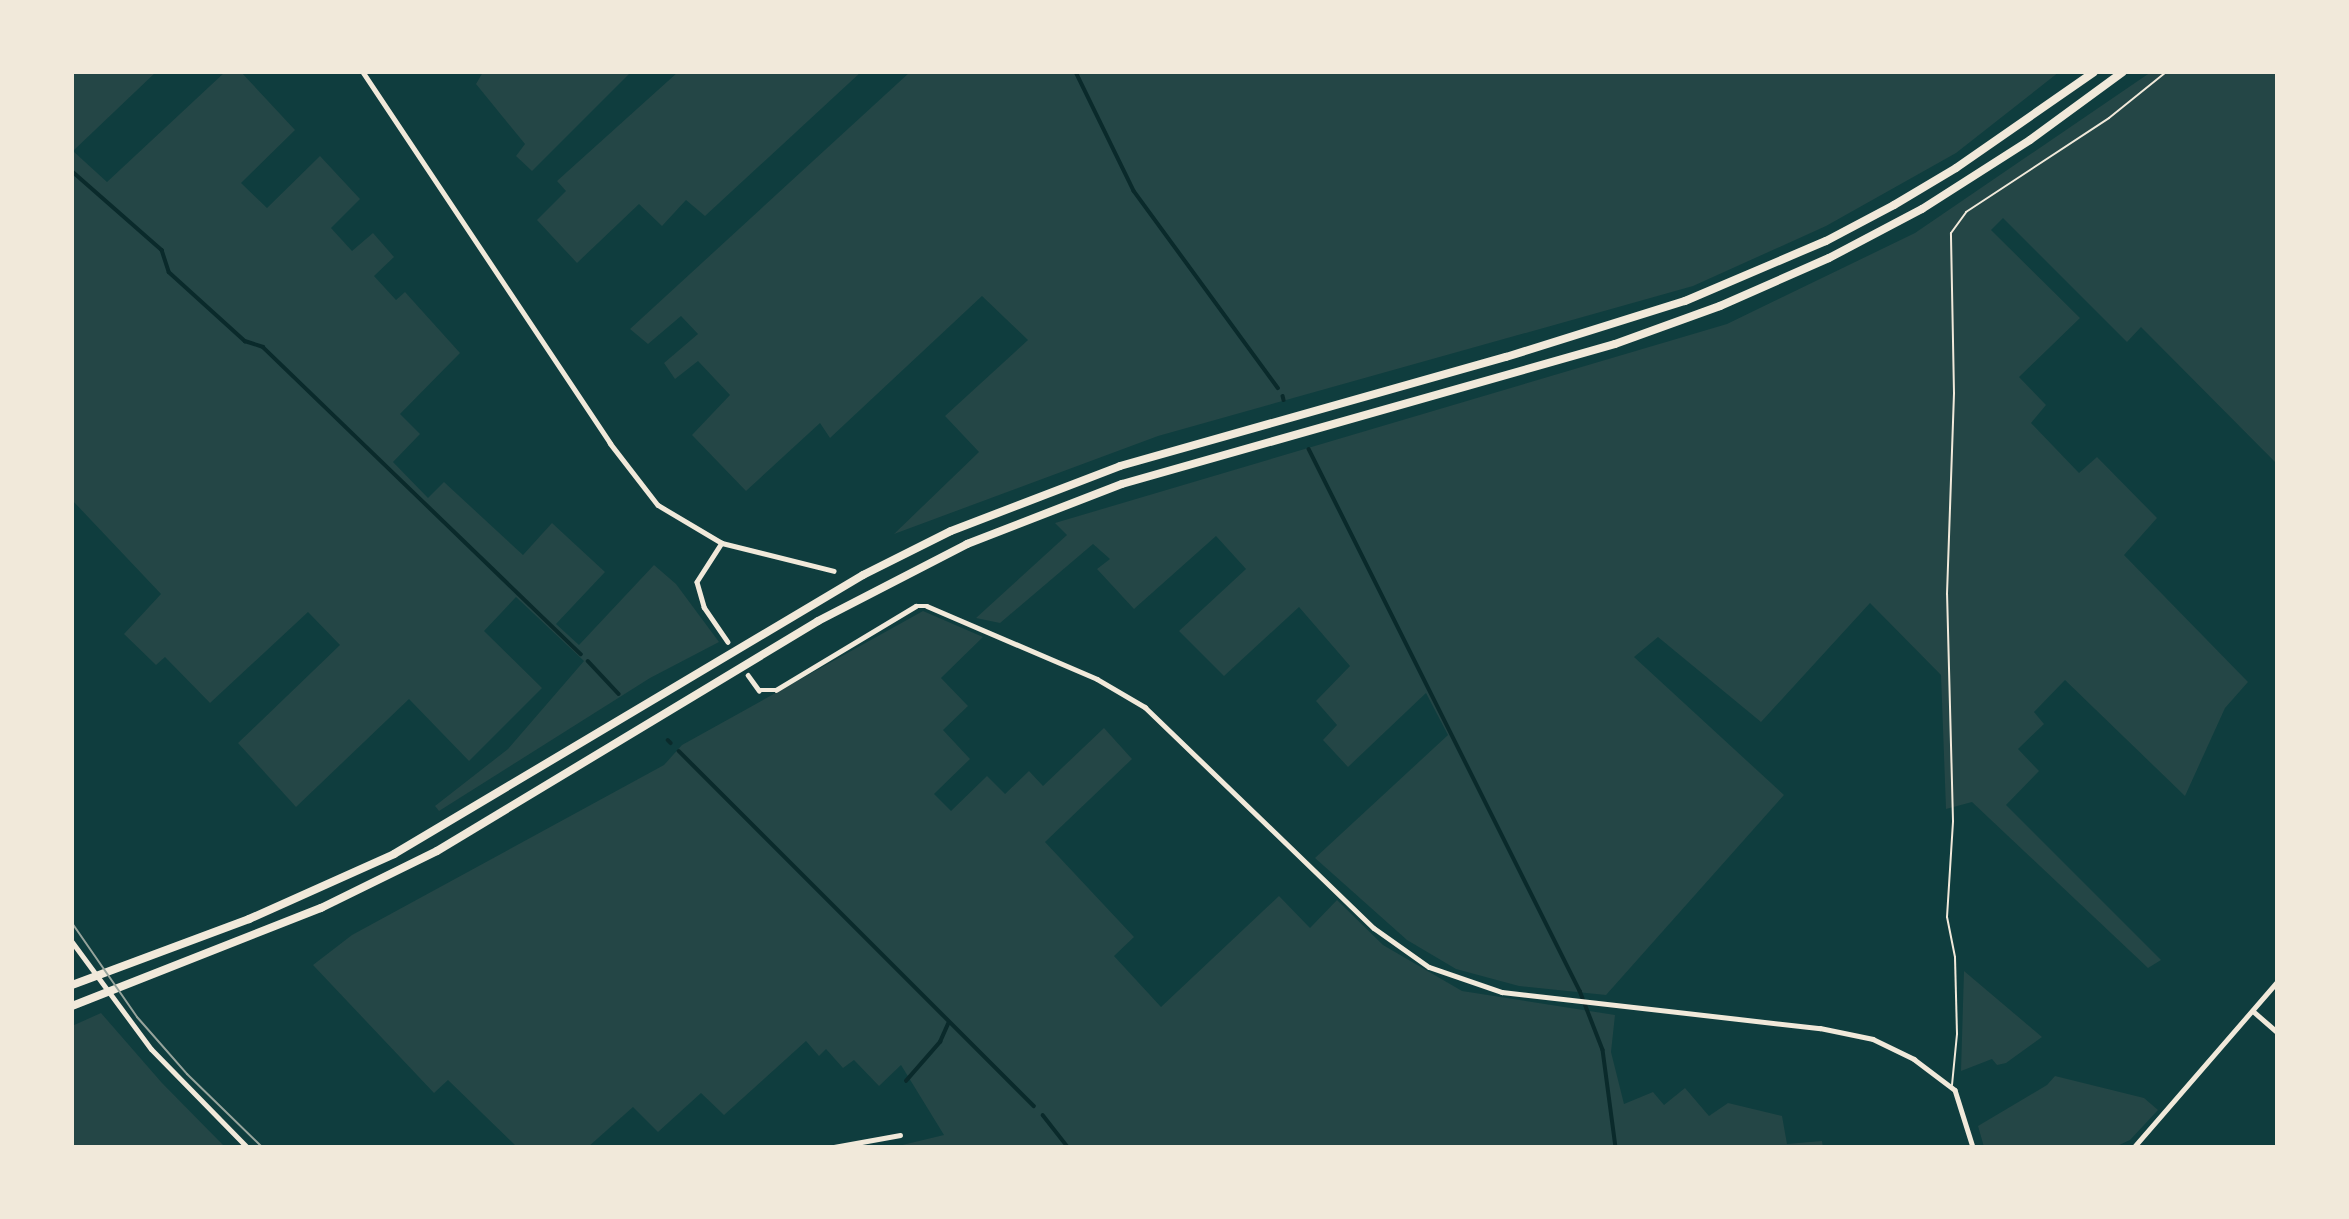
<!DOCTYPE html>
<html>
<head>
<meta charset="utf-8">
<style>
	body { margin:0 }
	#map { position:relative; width:2349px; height:1219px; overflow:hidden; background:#0f3d3e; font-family:"DejaVu Sans",sans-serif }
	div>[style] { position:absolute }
	.green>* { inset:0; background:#244646 }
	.stream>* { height:3.5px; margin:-1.75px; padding:0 1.75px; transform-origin:1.75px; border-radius:1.75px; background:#0a2a2b }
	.service>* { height:2px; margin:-1px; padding:0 1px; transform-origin:1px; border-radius:1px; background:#f1e9da }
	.minor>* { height:4.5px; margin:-2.25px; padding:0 2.25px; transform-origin:2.25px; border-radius:2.25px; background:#f1e9da }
	.tertiary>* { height:5px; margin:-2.5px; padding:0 2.5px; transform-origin:2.5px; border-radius:2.5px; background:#f1e9da }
	.motorway>* { height:8px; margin:-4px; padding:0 4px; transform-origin:4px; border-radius:4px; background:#f1e9da }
	.tram>* { height:2px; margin:-1px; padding:0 1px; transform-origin:1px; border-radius:1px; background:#97a49c }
	span { translate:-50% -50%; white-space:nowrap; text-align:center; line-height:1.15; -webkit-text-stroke:7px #f1e9da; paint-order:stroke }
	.frame { position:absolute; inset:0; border:74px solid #f1e9da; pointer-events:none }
</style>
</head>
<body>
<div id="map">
	<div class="green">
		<i style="clip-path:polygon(72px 72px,156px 72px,73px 151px,107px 182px,225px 72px,241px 72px,295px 130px,241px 183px,267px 208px,320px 156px,360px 199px,331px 228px,352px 251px,373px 233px,394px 257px,374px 276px,396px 300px,405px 292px,460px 353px,400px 414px,420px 434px,393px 462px,428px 498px,444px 482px,523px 555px,552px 523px,605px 572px,556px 624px,579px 645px,654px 565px,676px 584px,719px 642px,650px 678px,439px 811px,435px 806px,508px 749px,584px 661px,516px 597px,484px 631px,542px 688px,469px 761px,409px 699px,296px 807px,238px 743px,340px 645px,308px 612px,210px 703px,165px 657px,156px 665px,124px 634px,161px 594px,72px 500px)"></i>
		<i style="clip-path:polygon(483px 72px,631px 72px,532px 171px,516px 156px,525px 144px,476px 84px)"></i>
		<i style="clip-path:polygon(678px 72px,861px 72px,705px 216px,686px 200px,662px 226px,639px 204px,577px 263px,537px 220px,566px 191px,557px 181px)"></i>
		<i style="clip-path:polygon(910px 72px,2059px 72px,1956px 153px,1826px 226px,1693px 286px,1158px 436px,894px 534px,979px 452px,945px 416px,1028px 340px,982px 296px,830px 438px,820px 423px,746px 491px,692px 435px,730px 395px,698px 361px,675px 379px,664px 363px,698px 334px,681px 316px,648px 344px,630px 329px)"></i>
		<i style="clip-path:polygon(2151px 72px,2277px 72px,2277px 464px,2141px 327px,2127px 342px,2003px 218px,1991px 230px,2080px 318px,2019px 377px,2046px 405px,2031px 423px,2079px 473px,2097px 457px,2157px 518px,2124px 555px,2248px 682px,2225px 708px,2185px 796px,2065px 680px,2034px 712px,2044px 724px,2018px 749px,2039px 771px,2006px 805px,2161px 960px,2148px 968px,1972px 802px,1946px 809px,1941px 675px,1870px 603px,1761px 722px,1658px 637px,1634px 657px,1784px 795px,1606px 995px,1519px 986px,1456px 969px,1407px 940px,1315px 858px,1448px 735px,1426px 693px,1348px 767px,1323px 740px,1337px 725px,1316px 701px,1350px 666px,1299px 607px,1224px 676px,1179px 631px,1246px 569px,1216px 536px,1134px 609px,1097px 569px,1110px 559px,1093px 544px,1000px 623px,976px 618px,1067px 535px,1055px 523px,1727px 324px,1915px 233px)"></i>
		<i style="clip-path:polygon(923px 611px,983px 637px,941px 678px,968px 706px,943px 730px,970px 759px,934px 794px,951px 811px,987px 776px,1005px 794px,1029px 771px,1043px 786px,1104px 728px,1132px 759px,1045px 842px,1134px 937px,1114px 956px,1161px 1007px,1279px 896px,1310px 928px,1337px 900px,1383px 945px,1462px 991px,1615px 1015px,1611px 1052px,1624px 1104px,1653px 1092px,1664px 1105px,1685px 1088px,1709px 1116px,1728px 1103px,1782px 1116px,1787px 1144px,1822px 1141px,1823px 1147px,894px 1147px,944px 1135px,901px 1065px,879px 1086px,854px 1060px,843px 1068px,826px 1049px,819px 1056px,806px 1041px,724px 1115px,701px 1093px,658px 1132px,633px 1107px,588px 1147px,517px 1147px,448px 1080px,434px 1093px,313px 965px,352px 935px,664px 765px,682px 745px)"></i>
		<i style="clip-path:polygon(1964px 971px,2042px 1037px,2006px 1063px,1997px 1065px,1992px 1059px,1961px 1071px)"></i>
		<i style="clip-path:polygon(101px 1013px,162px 1083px,225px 1147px,72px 1147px,72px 1026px)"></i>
		<i style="clip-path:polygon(2055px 1076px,2144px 1098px,2158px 1110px,2130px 1140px,2115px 1147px,1984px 1147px,1978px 1126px,2047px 1085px)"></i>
	</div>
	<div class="stream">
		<i style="left:1076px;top:72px;width:132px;rotate:64deg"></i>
		<i style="left:1134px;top:191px;width:244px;rotate:53.8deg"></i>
		<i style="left:72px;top:171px;width:120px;rotate:41.3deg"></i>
		<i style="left:162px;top:250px;width:23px;rotate:72deg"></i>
		<i style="left:169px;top:272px;width:103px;rotate:42.2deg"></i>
		<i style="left:245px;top:341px;width:19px;rotate:18deg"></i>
		<i style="left:263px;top:347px;width:442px;rotate:44deg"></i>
		<i style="left:1283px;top:396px;width:4px;rotate:76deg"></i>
		<i style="left:1309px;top:449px;width:606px;rotate:63.43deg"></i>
		<i style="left:1580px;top:991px;width:63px;rotate:68.7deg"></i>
		<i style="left:1603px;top:1050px;width:98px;rotate:82.4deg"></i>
		<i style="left:588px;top:661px;width:45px;rotate:46.8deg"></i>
		<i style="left:668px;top:740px;width:4px;rotate:45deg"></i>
		<i style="left:679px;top:751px;width:502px;rotate:45deg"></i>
		<i style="left:906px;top:1081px;width:52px;rotate:-48.9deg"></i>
		<i style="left:940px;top:1042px;width:20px;rotate:-66deg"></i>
		<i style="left:1043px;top:1115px;width:41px;rotate:52deg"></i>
	</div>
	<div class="service">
		<i style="left:1952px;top:1085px;width:51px;rotate:-84.4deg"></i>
		<i style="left:1957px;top:1034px;width:77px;rotate:-91.5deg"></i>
		<i style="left:1955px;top:957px;width:41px;rotate:-101.3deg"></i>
		<i style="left:1947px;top:917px;width:96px;rotate:-86.4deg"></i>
		<i style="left:1953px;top:821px;width:227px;rotate:-91.5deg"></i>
		<i style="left:1947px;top:594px;width:201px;rotate:-88deg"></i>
		<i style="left:1954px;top:393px;width:160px;rotate:-91.1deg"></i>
		<i style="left:1951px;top:233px;width:26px;rotate:-54deg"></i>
		<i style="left:1966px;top:212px;width:171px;rotate:-33.3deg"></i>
		<i style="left:2109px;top:118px;width:73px;rotate:-38.9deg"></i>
	</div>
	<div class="minor">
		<i style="left:363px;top:72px;width:446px;rotate:56.3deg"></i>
		<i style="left:610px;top:443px;width:78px;rotate:52.3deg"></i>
		<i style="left:658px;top:505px;width:74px;rotate:30.7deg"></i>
		<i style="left:722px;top:543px;width:115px;rotate:14deg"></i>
		<i style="left:722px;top:543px;width:46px;rotate:122.7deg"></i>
		<i style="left:697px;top:582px;width:26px;rotate:74deg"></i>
		<i style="left:704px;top:607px;width:42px;rotate:55.6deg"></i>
		<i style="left:748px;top:675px;width:19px;rotate:54deg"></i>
		<i style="left:759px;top:690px;width:17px"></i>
		<i style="left:776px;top:690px;width:163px;rotate:-31deg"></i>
		<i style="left:916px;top:606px;width:11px"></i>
		<i style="left:927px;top:606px;width:185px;rotate:23.2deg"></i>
		<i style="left:1097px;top:679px;width:56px;rotate:30.3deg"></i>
		<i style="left:1145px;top:707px;width:318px;rotate:44deg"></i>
		<i style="left:1374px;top:928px;width:67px;rotate:35.3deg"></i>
		<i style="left:1429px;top:967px;width:77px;rotate:18.9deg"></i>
		<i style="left:1502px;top:992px;width:320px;rotate:6.5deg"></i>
		<i style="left:1820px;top:1028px;width:54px;rotate:11.7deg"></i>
		<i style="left:1873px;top:1039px;width:46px;rotate:26deg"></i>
		<i style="left:1914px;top:1059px;width:51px;rotate:37.1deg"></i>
		<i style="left:1955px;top:1090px;width:60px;rotate:72.5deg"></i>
		<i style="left:2253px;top:1011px;width:32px;rotate:41deg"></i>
		<i style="left:834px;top:1147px;width:67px;rotate:-10.3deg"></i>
		<i style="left:2134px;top:1147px;width:218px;rotate:-49.1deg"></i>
	</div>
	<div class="tertiary">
		<i style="left:72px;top:942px;width:133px;rotate:53.6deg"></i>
		<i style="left:151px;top:1049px;width:137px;rotate:45.6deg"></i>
	</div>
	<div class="motorway">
		<i style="left:72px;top:985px;width:189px;rotate:-20.4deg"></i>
		<i style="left:249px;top:919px;width:159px;rotate:-24.1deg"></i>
		<i style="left:394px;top:854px;width:546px;rotate:-30.75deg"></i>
		<i style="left:863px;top:575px;width:98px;rotate:-26.6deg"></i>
		<i style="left:951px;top:531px;width:181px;rotate:-21deg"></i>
		<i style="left:1120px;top:466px;width:401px;rotate:-15.8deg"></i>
		<i style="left:1506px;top:357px;width:188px;rotate:-17.4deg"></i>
		<i style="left:1685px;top:301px;width:153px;rotate:-23.1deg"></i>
		<i style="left:1826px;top:241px;width:77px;rotate:-27.9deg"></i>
		<i style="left:1894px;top:205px;width:72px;rotate:-30.8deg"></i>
		<i style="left:1956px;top:168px;width:168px;rotate:-34.8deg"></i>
		<i style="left:72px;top:1006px;width:268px;rotate:-21.5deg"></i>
		<i style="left:321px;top:908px;width:129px;rotate:-26.2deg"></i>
		<i style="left:437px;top:851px;width:445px;rotate:-31.1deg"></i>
		<i style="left:818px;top:621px;width:168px;rotate:-27.3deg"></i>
		<i style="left:967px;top:544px;width:166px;rotate:-21.2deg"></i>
		<i style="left:1122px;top:484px;width:512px;rotate:-15.85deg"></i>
		<i style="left:1615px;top:344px;width:112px;rotate:-19.9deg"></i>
		<i style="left:1720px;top:306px;width:119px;rotate:-23.8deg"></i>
		<i style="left:1829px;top:258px;width:105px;rotate:-27.8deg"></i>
		<i style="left:1922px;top:209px;width:128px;rotate:-32.6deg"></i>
		<i style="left:2030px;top:140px;width:115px;rotate:-36.2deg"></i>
	</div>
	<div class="tram">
		<i style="left:72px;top:923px;width:114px;rotate:55.3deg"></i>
		<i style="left:137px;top:1017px;width:76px;rotate:48.7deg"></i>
		<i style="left:187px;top:1074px;width:105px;rotate:44.2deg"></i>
	</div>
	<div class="frame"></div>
</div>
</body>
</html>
